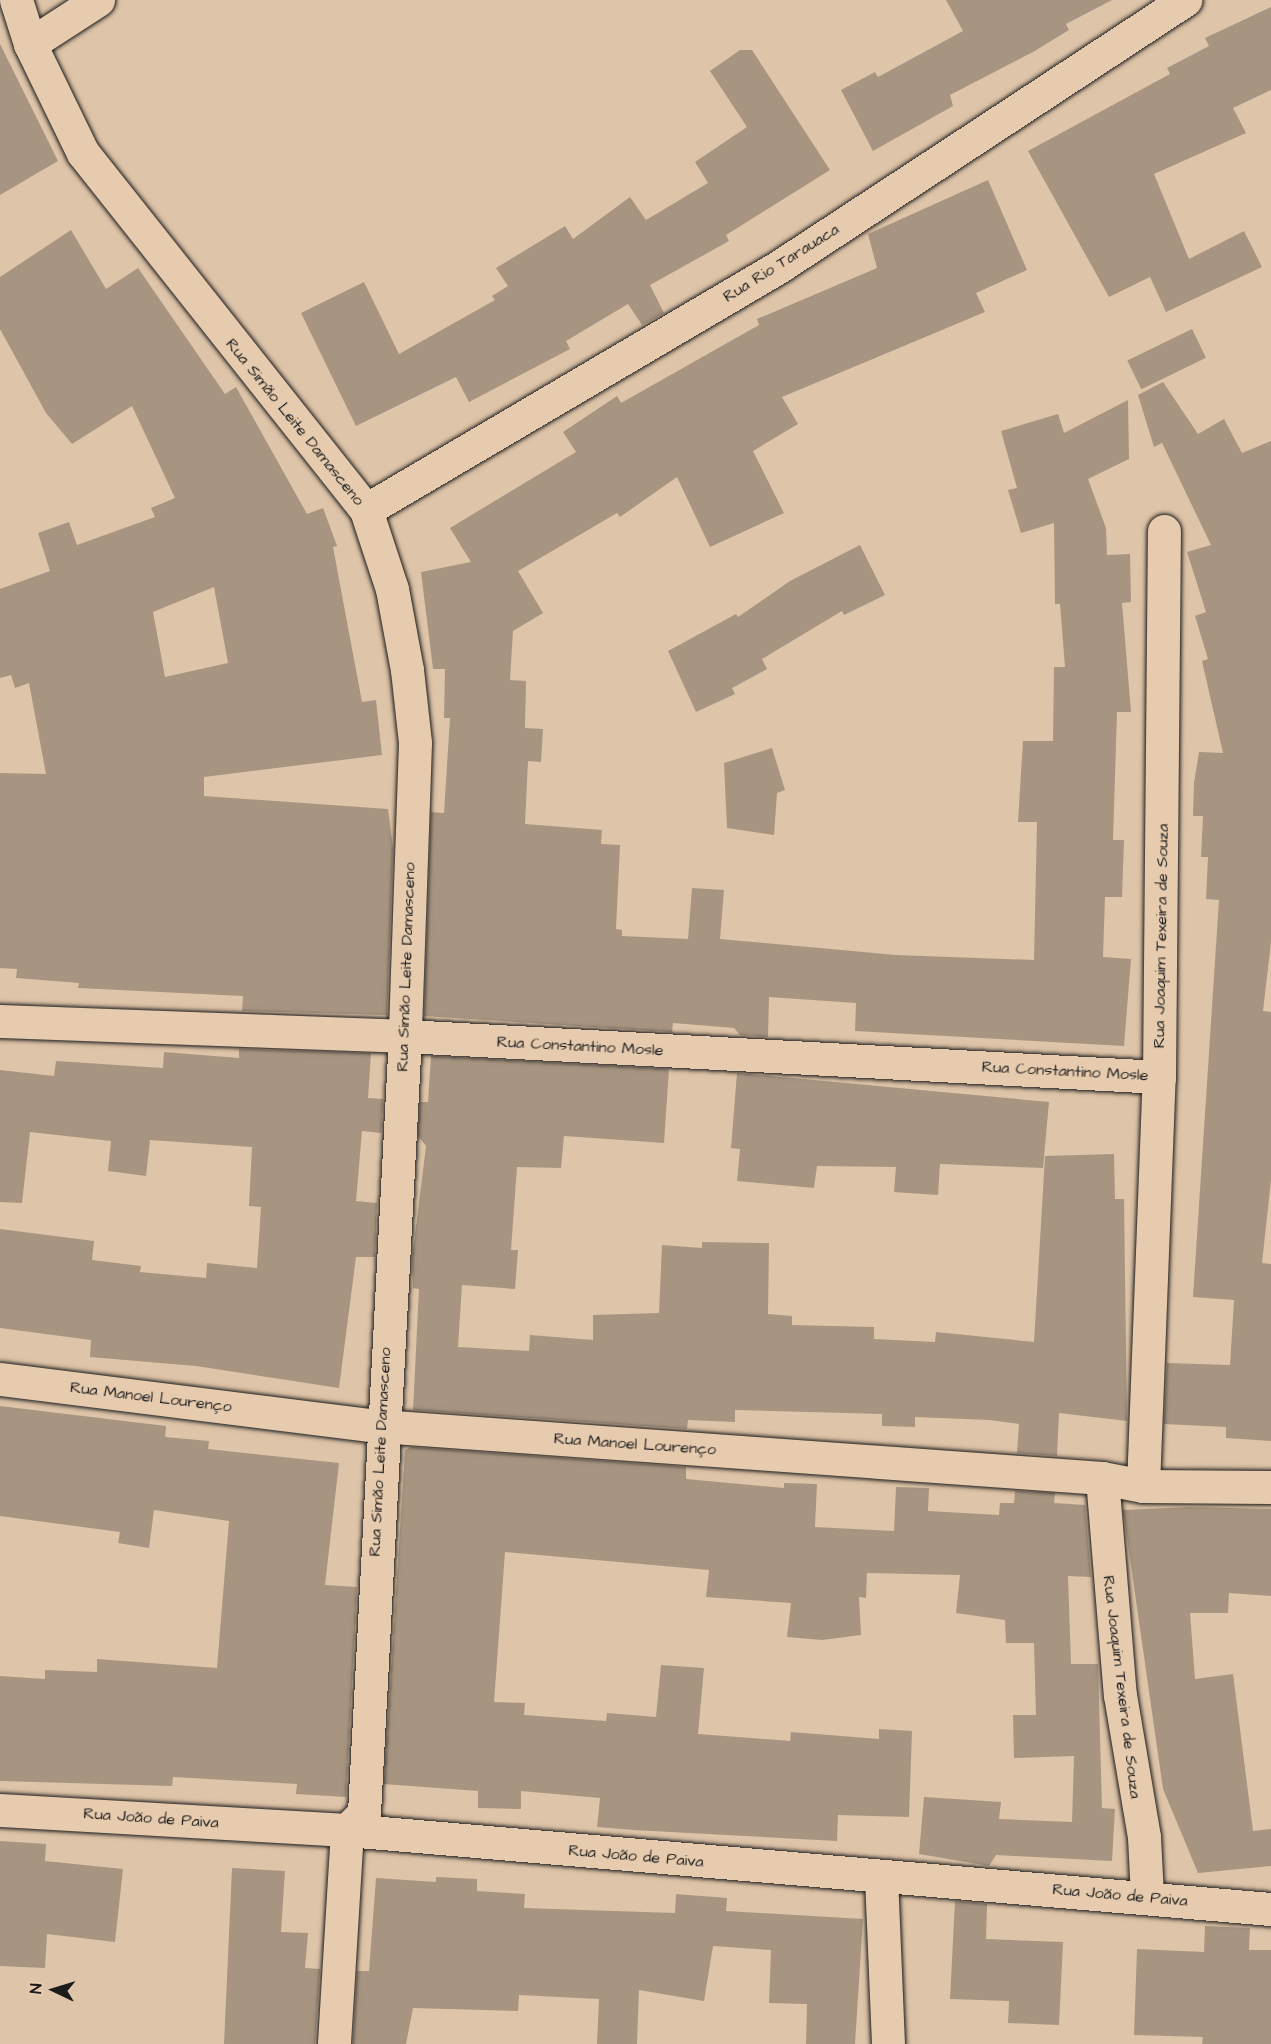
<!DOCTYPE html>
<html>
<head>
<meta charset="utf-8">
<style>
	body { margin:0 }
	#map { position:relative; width:1271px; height:2044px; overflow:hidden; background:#dec4a8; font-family:"Architects Daughter",sans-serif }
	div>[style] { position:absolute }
	.building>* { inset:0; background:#a89581; transform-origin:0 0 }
	.roads { filter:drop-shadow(0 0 2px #1c1c1c) drop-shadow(0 0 2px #1c1c1c) }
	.minor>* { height:33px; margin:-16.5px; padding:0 16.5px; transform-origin:16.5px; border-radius:16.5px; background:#e6cbae }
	span { translate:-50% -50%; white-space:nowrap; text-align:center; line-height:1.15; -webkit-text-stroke:6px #e6cbae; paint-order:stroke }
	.street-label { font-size:16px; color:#1c1c1c }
	.north { position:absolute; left:24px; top:1960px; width:60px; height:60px; -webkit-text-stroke:4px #e6cbae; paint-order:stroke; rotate:274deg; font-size:16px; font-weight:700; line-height:24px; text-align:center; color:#1c1c1c }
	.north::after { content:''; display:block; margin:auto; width:21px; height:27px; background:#1c1c1c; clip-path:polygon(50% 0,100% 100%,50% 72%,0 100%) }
</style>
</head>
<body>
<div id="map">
	<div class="building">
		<i style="clip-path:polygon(946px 0,1112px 0,1066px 24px,1069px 30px,1033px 52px,950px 95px,953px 106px,873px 151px,841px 90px,875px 72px,878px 77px,963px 31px)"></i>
		<i style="clip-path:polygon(1271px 7px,1271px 90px,1233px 108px,1246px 133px,1154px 174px,1189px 259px,1244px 231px,1262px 267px,1166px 312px,1150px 277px,1109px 297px,1028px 151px,1170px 74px,1167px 68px,1209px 46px,1205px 38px)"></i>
		<i style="clip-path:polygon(0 44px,58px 161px,0 195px)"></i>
		<i style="clip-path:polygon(740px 50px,752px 50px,830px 170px,726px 235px,729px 241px,650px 285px,664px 313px,642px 325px,628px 304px,566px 341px,570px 349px,469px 402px,456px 377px,356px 426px,301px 313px,364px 282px,399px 354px,495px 300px,492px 296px,508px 286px,496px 268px,565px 226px,573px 239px,630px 197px,646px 220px,708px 183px,695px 162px,747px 127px,710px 71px)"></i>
		<i style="clip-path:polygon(988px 180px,1027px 270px,976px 293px,985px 312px,782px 397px,798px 424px,753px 451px,784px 513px,710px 547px,677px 477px,620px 517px,617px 513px,518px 571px,543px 613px,513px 631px,510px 680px,526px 681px,525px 728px,543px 729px,541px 762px,528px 761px,525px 824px,602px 830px,601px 844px,620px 845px,616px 929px,622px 930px,622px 936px,688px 939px,692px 888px,724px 890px,720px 939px,896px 955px,1034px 960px,1037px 822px,1018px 822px,1023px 741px,1053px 741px,1054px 667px,1065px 667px,1060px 604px,1055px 604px,1054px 523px,1021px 533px,1008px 490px,1017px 488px,1001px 431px,1058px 414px,1064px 433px,1128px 400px,1129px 459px,1088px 479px,1106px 528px,1107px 555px,1130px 554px,1131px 602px,1122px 603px,1131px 712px,1117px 712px,1113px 840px,1124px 840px,1122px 897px,1105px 897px,1103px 957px,1131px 959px,1124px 1046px,855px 1031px,856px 1003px,769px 997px,768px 1037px,740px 1035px,734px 1028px,673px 1023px,672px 1032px,424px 1016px,431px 812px,444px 813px,450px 718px,444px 718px,445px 669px,433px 669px,421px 572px,471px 562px,450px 528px,576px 452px,563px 432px,617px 396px,621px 403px,759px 325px,757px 319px,877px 268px,868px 234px)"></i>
		<i style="clip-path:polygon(evenodd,71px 230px,106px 289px,138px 268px,225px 394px,236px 387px,307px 514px,323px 508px,337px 546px,333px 547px,362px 702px,376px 700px,382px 755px,204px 777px,204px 796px,388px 809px,393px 848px,387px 1015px,242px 1011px,243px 996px,78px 988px,79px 983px,16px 978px,17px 969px,0 968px,0 773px,46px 774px,29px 683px,15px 688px,11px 675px,0 678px,0 589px,50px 571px,38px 533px,69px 522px,77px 545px,155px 517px,151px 508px,175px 498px,132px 406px,72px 444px,46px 413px,0 329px,0 277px,71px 230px,214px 587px,228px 663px,165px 677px,153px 612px,214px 587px)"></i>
		<i style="left:1192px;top:329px;width:32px;height:72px;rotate:64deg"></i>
		<i style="clip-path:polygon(1163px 382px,1198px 434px,1224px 419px,1242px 453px,1271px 441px,1271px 942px,1263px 1011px,1271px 1012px,1271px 1180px,1262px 1263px,1271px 1264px,1271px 1441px,1226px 1438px,1226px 1427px,1164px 1424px,1167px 1363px,1230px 1365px,1234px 1300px,1193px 1297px,1219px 900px,1206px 899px,1208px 857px,1201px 857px,1203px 816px,1193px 816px,1194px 783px,1199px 752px,1223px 753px,1202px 661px,1208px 659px,1195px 616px,1206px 612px,1187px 552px,1211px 545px,1162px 443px,1154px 447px,1138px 395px)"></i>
		<i style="clip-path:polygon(860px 545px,885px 595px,844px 615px,842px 611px,762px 659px,767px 669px,732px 688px,735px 694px,696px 712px,668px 651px,736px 614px,738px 617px,790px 581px)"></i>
		<i style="clip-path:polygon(772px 748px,785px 790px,777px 793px,774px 835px,727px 828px,724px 763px)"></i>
		<i style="clip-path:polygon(239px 1049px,371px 1053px,368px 1098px,383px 1099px,381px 1133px,362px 1131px,356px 1201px,377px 1203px,375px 1257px,356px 1257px,339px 1388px,196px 1366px,90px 1357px,91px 1340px,0 1328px,0 1229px,94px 1241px,92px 1260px,141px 1266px,140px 1272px,206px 1278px,207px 1263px,257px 1268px,261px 1207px,249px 1206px,252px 1147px,150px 1140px,146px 1176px,108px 1171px,111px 1141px,30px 1132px,22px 1203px,0 1202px,0 1070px,54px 1076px,56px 1061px,163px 1068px,164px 1052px,239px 1058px)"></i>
		<i style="clip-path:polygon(431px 1056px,669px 1069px,664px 1143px,564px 1136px,561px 1168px,517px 1167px,511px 1250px,518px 1250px,515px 1289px,462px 1285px,458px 1347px,529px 1351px,530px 1335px,593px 1340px,593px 1315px,659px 1313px,662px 1245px,702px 1248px,702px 1242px,769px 1243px,768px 1314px,792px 1316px,792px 1325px,874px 1327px,874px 1339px,935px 1342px,936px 1332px,1034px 1342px,1045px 1156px,1114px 1154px,1115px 1199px,1124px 1199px,1127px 1421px,1059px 1413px,1057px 1456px,1017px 1453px,1019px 1424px,989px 1420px,915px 1417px,915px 1427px,882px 1426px,882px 1414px,735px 1410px,735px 1422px,688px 1420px,687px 1429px,413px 1410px,419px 1289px,413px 1288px,412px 1259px,426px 1146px,418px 1136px,420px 1102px,428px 1102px)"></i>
		<i style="clip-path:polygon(737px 1073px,1049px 1102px,1043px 1168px,940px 1164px,938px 1195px,894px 1192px,896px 1167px,817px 1166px,814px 1188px,737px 1181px,740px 1149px,731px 1148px)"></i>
		<i style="clip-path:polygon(0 1406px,166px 1426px,165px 1437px,209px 1441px,208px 1449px,339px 1463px,325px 1585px,357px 1587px,346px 1797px,296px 1794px,297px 1784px,173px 1777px,172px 1786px,0 1781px,0 1676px,45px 1679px,45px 1670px,97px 1672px,97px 1659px,217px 1668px,229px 1521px,154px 1510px,149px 1548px,118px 1543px,120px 1532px,0 1516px)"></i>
		<i style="clip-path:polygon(411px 1447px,686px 1467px,686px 1479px,784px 1488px,784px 1483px,817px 1484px,815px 1527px,894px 1531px,896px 1487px,929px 1488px,928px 1511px,999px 1515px,1000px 1503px,1014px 1503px,1015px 1491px,1055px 1493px,1054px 1503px,1085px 1505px,1091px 1577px,1068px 1576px,1071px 1664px,1098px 1664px,1102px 1808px,1115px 1809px,1112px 1861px,996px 1855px,989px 1866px,919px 1854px,924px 1797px,1001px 1802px,999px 1819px,1072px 1822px,1074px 1756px,1014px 1758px,1013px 1715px,1036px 1715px,1034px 1643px,1006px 1643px,1005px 1620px,956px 1613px,960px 1575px,867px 1573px,866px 1598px,859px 1597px,861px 1635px,822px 1640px,787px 1637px,791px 1603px,706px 1597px,709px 1570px,505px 1552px,494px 1702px,525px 1703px,524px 1715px,606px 1721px,607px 1713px,656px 1717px,661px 1665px,704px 1668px,698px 1734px,790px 1741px,791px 1732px,879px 1739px,879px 1729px,912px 1731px,909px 1817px,838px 1815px,837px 1841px,633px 1830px,597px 1827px,600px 1798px,521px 1791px,521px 1809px,478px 1808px,478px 1791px,384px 1784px,405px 1450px)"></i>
		<i style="clip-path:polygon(1190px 1507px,1271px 1509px,1271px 1596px,1229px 1593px,1228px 1613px,1190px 1613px,1195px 1679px,1233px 1674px,1253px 1831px,1271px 1829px,1271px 1866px,1198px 1873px,1163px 1789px,1123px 1510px)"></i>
		<i style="clip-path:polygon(0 1841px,46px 1844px,45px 1861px,123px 1869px,115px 1942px,47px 1934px,45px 1968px,0 1966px)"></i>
		<i style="clip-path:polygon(232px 1868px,285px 1871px,281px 1932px,308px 1933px,305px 1968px,320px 1969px,315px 2044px,224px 2044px)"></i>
		<i style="clip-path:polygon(436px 1877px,477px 1879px,477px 1891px,525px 1894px,524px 1908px,675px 1913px,676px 1894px,727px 1898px,726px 1911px,863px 1919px,855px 2044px,806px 2044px,807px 2004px,769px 2003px,771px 1950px,713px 1946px,704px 2001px,639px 1990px,637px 2044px,597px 2044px,599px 1999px,519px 1995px,518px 2011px,413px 2008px,406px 2044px,353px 2044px,357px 1971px,369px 1971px,376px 1878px,436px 1882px)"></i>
		<i style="clip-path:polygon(955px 1901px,987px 1904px,986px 1939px,1063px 1942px,1059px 2025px,1008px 2023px,1009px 2001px,950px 1999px)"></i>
		<i style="clip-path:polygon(1205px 1926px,1250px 1928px,1249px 1950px,1271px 1950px,1271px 2044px,1202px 2044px,1203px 2037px,1134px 2035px,1137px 1949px,1204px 1952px)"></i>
	</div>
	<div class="roads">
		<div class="minor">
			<i style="left:16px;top:0;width:46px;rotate:72.3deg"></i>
			<i style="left:30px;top:44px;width:121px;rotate:64.1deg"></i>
			<i style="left:83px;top:153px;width:456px;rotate:51.6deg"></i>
			<i style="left:366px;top:510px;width:83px;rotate:71.8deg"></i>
			<i style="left:392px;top:589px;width:82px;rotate:79.5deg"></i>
			<i style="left:407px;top:670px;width:73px;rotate:83.7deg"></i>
			<i style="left:415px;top:743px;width:293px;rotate:92deg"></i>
			<i style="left:405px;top:1036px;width:778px;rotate:93.02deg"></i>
			<i style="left:364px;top:1813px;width:24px;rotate:135deg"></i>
			<i style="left:347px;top:1830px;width:214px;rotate:93.5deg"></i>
			<i style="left:30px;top:44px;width:81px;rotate:-32.9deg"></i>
			<i style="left:366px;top:510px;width:481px;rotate:-30.5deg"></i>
			<i style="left:780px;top:266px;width:485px;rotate:-33.3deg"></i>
			<i style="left:0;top:1021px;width:405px;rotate:2.1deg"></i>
			<i style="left:405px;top:1036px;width:755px;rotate:3.11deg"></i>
			<i style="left:0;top:1379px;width:383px;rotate:7.1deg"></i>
			<i style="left:380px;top:1426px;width:724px;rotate:4.12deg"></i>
			<i style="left:1102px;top:1478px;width:42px;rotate:11deg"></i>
			<i style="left:1143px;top:1486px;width:128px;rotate:0.4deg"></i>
			<i style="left:1102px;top:1478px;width:218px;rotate:85.3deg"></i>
			<i style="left:1120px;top:1695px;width:144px;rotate:80.4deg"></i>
			<i style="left:1144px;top:1837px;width:59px;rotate:87.1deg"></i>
			<i style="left:1143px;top:1486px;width:409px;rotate:-87.8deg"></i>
			<i style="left:1159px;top:1077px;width:546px;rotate:-89.48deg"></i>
			<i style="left:0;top:1810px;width:348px;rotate:3.3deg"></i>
			<i style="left:347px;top:1830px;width:927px;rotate:4.89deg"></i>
			<i style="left:881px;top:1877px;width:167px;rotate:87.6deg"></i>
		</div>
	</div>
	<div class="street-label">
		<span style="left:781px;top:263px;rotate:-32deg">Rua Rio Tarauaca</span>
		<span style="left:295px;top:422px;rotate:51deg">Rua Simão Leite Damasceno</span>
		<span style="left:1161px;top:936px;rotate:-89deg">Rua Joaquim Texeira de Souza</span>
		<span style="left:406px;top:967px;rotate:-88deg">Rua Simão Leite Damasceno</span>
		<span style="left:580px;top:1046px;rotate:3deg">Rua Constantino Mosle</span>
		<span style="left:1065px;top:1071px;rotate:3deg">Rua Constantino Mosle</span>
		<span style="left:151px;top:1397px;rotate:7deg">Rua Manoel Lourenço</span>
		<span style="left:635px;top:1444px;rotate:4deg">Rua Manoel Lourenço</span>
		<span style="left:380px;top:1452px;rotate:-87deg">Rua Simão Leite Damasceno</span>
		<span style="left:1122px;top:1687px;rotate:83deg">Rua Joaquim Texeira de Souza</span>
		<span style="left:151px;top:1818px;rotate:4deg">Rua João de Paiva</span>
		<span style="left:636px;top:1856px;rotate:5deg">Rua João de Paiva</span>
		<span style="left:1120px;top:1895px;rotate:5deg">Rua João de Paiva</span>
	</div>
	<div class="north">N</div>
</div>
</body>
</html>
